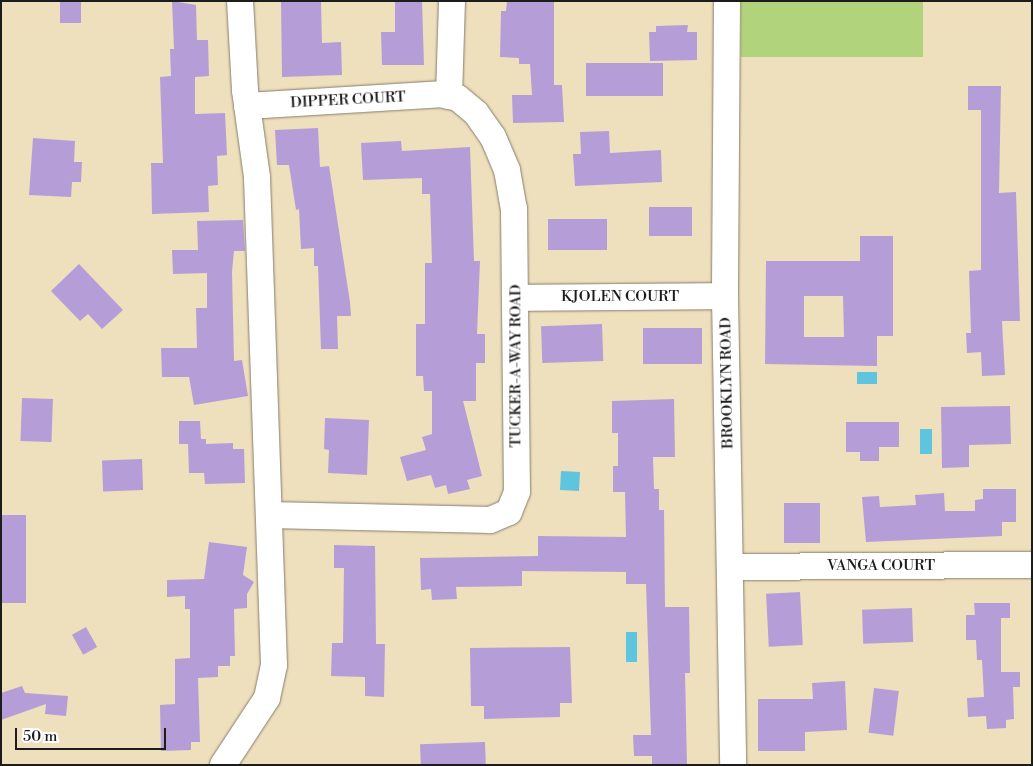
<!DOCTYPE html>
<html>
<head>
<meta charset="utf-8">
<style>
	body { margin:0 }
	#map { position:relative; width:1033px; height:766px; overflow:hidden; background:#eedfbd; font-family:"Libre Bodoni",serif }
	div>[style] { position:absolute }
	.green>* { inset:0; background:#b1d37b; transform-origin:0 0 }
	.water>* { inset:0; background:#5fc4dd; transform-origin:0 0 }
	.building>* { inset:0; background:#b59ed7; transform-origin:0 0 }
	.roads { filter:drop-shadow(0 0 1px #857e6c) drop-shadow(0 0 1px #857e6c) }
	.minor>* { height:26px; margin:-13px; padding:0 13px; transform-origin:13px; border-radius:13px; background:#fff }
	span { translate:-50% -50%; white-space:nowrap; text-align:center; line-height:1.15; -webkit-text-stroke:4px #fff; paint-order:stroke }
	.street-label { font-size:15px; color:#1c1c1c }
	.frame { position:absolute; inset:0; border:2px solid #1c1c1c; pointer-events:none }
	.scale { position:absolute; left:15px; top:728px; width:151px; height:22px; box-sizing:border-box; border:2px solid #1c1c1c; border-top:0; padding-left:6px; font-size:15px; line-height:18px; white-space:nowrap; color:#1c1c1c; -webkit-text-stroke:4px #fff; paint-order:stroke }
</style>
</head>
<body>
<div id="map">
	<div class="green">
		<i style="left:741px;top:1px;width:182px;height:56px"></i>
	</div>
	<div class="water">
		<i style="left:877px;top:372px;width:12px;height:20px;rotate:90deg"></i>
		<i style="left:920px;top:429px;width:12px;height:25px"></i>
		<i style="left:561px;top:471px;width:19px;height:19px;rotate:3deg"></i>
		<i style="left:626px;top:632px;width:11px;height:30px"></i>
	</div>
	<div class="building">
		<i style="left:60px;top:1px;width:21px;height:22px"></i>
		<i style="clip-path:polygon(172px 1px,196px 5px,197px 40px,208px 40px,209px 76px,195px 77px,195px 114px,225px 113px,227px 155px,217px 156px,218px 185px,208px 186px,209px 212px,152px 214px,151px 163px,163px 163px,160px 77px,171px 76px,170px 49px,174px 49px)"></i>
		<i style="clip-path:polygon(281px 1px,321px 2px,322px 43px,341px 42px,342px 75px,282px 77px)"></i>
		<i style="clip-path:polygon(395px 1px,422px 1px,424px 65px,382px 65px,381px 32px,395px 32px)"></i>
		<i style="clip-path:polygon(507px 1px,554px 1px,554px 85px,562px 85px,564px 122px,513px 123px,512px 95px,532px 95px,530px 64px,519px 64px,519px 58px,500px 57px,501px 11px,506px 11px)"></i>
		<i style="clip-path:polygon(688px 25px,687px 32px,697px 32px,697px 60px,650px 61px,649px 32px,656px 32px,656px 26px)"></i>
		<i style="left:663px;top:63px;width:33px;height:77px;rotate:90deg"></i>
		<i style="clip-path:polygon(968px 86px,1001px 86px,999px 193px,1016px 192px,1020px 321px,1002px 321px,1005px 375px,982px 376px,981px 352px,967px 353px,966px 333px,971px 333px,969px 271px,981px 270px,981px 110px,968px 110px)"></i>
		<i style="clip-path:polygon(318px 128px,320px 167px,329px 166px,350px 302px,351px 316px,337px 316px,338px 349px,321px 349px,318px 266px,314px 266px,314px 248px,301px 249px,299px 209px,296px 210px,289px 165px,277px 165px,275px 130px)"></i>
		<i style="clip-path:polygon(609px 131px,610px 153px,661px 150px,662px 182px,575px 186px,573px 154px,581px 154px,580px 132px)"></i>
		<i style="clip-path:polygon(33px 138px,75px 141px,74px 162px,82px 162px,81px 182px,72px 182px,71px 197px,29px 195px)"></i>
		<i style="clip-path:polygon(401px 141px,402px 151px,470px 147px,474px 261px,480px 261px,477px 334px,485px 334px,485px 363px,476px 363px,476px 401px,463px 401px,482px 476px,467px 480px,470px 489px,448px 494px,446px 485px,435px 488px,431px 475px,407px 481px,400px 457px,426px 450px,422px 437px,432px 434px,432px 391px,424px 391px,423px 376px,416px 376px,416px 324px,425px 324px,425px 263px,432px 263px,430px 194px,422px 194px,422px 178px,363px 180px,361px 143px)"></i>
		<i style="left:649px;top:207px;width:43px;height:29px"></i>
		<i style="left:548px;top:219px;width:59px;height:31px"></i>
		<i style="clip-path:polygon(243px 220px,245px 251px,234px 251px,232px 272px,234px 361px,242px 360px,248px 396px,194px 405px,189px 377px,162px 377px,161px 348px,197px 348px,196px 308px,207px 308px,207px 273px,173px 274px,172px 250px,198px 250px,197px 221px)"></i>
		<i style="clip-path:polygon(evenodd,860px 236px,893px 236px,893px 336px,877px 336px,877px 366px,765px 364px,766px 261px,860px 261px,860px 236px,804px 296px,843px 296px,844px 337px,804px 337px,804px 296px)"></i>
		<i style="clip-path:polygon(79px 264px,123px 310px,102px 329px,88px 314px,80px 321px,51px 291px)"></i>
		<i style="left:602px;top:324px;width:37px;height:61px;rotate:88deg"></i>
		<i style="left:702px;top:328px;width:36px;height:59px;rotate:90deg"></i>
		<i style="left:22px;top:398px;width:31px;height:43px;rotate:2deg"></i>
		<i style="clip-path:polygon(674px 399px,675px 457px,653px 457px,654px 489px,659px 489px,659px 510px,664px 510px,665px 607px,689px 607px,690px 673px,685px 673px,687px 765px,652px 765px,652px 756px,634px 756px,633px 735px,651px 735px,646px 584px,626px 584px,626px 572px,522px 571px,522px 586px,456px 587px,457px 599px,432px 600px,431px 589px,421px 590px,420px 558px,538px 556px,538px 536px,626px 537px,625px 492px,613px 492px,613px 466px,618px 466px,618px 433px,612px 433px,612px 401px)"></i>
		<i style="clip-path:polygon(1010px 406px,1011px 444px,969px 445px,969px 467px,942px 468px,941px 407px)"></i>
		<i style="clip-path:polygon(325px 418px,369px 420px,367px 475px,328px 473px,329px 450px,324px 449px)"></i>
		<i style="clip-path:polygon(179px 421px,200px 421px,201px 439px,206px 439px,206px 444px,233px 443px,233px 449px,244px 449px,245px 483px,205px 484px,204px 473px,189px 473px,188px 444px,179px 444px)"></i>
		<i style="clip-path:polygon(846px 422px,899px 422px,899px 447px,879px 447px,879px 461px,860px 461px,860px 452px,846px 452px)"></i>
		<i style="left:142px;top:459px;width:31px;height:40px;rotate:88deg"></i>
		<i style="clip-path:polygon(983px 489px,1016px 489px,1016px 522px,1002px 522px,1002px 536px,866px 542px,862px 497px,879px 496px,880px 507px,916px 505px,915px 495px,944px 493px,945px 511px,975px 511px,975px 500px,983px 499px)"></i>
		<i style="left:784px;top:503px;width:36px;height:40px"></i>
		<i style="left:1px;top:515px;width:25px;height:88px"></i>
		<i style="clip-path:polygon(209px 542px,247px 547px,243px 575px,254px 582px,247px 594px,247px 608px,234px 609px,235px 656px,230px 656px,230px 666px,218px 666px,218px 677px,198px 678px,200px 742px,191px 742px,191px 750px,161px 751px,160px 705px,175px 704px,175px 659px,190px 658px,190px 609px,185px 609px,185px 596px,167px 597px,167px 580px,204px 579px)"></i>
		<i style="clip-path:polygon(334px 545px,375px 546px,376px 644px,385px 644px,384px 697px,365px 696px,365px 677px,331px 676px,332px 643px,343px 643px,344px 568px,334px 568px)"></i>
		<i style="left:800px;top:592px;width:53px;height:34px;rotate:87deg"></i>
		<i style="clip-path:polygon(974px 603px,1010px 603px,1010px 618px,1001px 618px,1001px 672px,1020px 672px,1020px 687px,1013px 687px,1014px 719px,1006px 720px,1006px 728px,987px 729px,986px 716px,968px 717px,967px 698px,984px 697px,982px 660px,977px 660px,976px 640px,966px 640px,966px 615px,975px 615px)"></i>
		<i style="left:912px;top:608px;width:34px;height:50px;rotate:88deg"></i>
		<i style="left:86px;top:627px;width:23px;height:16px;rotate:61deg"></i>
		<i style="clip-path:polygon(570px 647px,572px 703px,560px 703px,560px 717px,484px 719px,484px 706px,471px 706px,470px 648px)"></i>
		<i style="clip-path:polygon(845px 681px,847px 730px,805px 732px,805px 751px,758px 751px,758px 699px,813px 699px,812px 683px)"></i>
		<i style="clip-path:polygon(22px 686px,25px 693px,68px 696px,66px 716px,45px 714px,46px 704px,1px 720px,1px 693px)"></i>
		<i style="left:874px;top:688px;width:25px;height:45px;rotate:7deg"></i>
		<i style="left:485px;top:742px;width:23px;height:65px;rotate:88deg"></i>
	</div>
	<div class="roads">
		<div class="minor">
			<i style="left:727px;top:1px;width:295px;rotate:90.4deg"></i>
			<i style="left:725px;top:296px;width:469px;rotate:89deg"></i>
			<i style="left:449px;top:96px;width:95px;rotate:-88.2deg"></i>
			<i style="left:247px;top:106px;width:194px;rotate:-3.5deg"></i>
			<i style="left:441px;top:94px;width:17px;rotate:13deg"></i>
			<i style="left:458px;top:98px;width:23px;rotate:40deg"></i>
			<i style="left:476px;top:113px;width:29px;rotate:55deg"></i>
			<i style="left:493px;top:137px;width:36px;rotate:67deg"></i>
			<i style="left:507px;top:170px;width:39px;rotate:80deg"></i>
			<i style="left:514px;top:208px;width:284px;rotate:89.4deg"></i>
			<i style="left:517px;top:492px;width:22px;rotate:112deg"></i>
			<i style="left:509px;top:512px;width:21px;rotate:157deg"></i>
			<i style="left:490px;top:520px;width:219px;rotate:-178.7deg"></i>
			<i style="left:516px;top:298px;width:209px;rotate:-0.5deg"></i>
			<i style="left:730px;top:567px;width:302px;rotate:-0.4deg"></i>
			<i style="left:223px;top:765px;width:80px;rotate:-56.7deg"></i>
			<i style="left:267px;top:698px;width:34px;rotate:-78deg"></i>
			<i style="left:274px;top:665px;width:488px;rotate:-92deg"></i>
			<i style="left:257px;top:177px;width:88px;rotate:-97.9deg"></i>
			<i style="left:245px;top:90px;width:89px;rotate:-93.2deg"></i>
		</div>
	</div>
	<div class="street-label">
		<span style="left:348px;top:100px;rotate:-3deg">DIPPER COURT</span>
		<span style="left:620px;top:297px">KJOLEN COURT</span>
		<span style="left:516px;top:366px;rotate:-90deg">TUCKER-A-WAY ROAD</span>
		<span style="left:727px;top:383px;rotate:-91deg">BROOKLYN ROAD</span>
		<span style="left:881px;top:566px">VANGA COURT</span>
	</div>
	<div class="frame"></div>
	<div class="scale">50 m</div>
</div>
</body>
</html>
